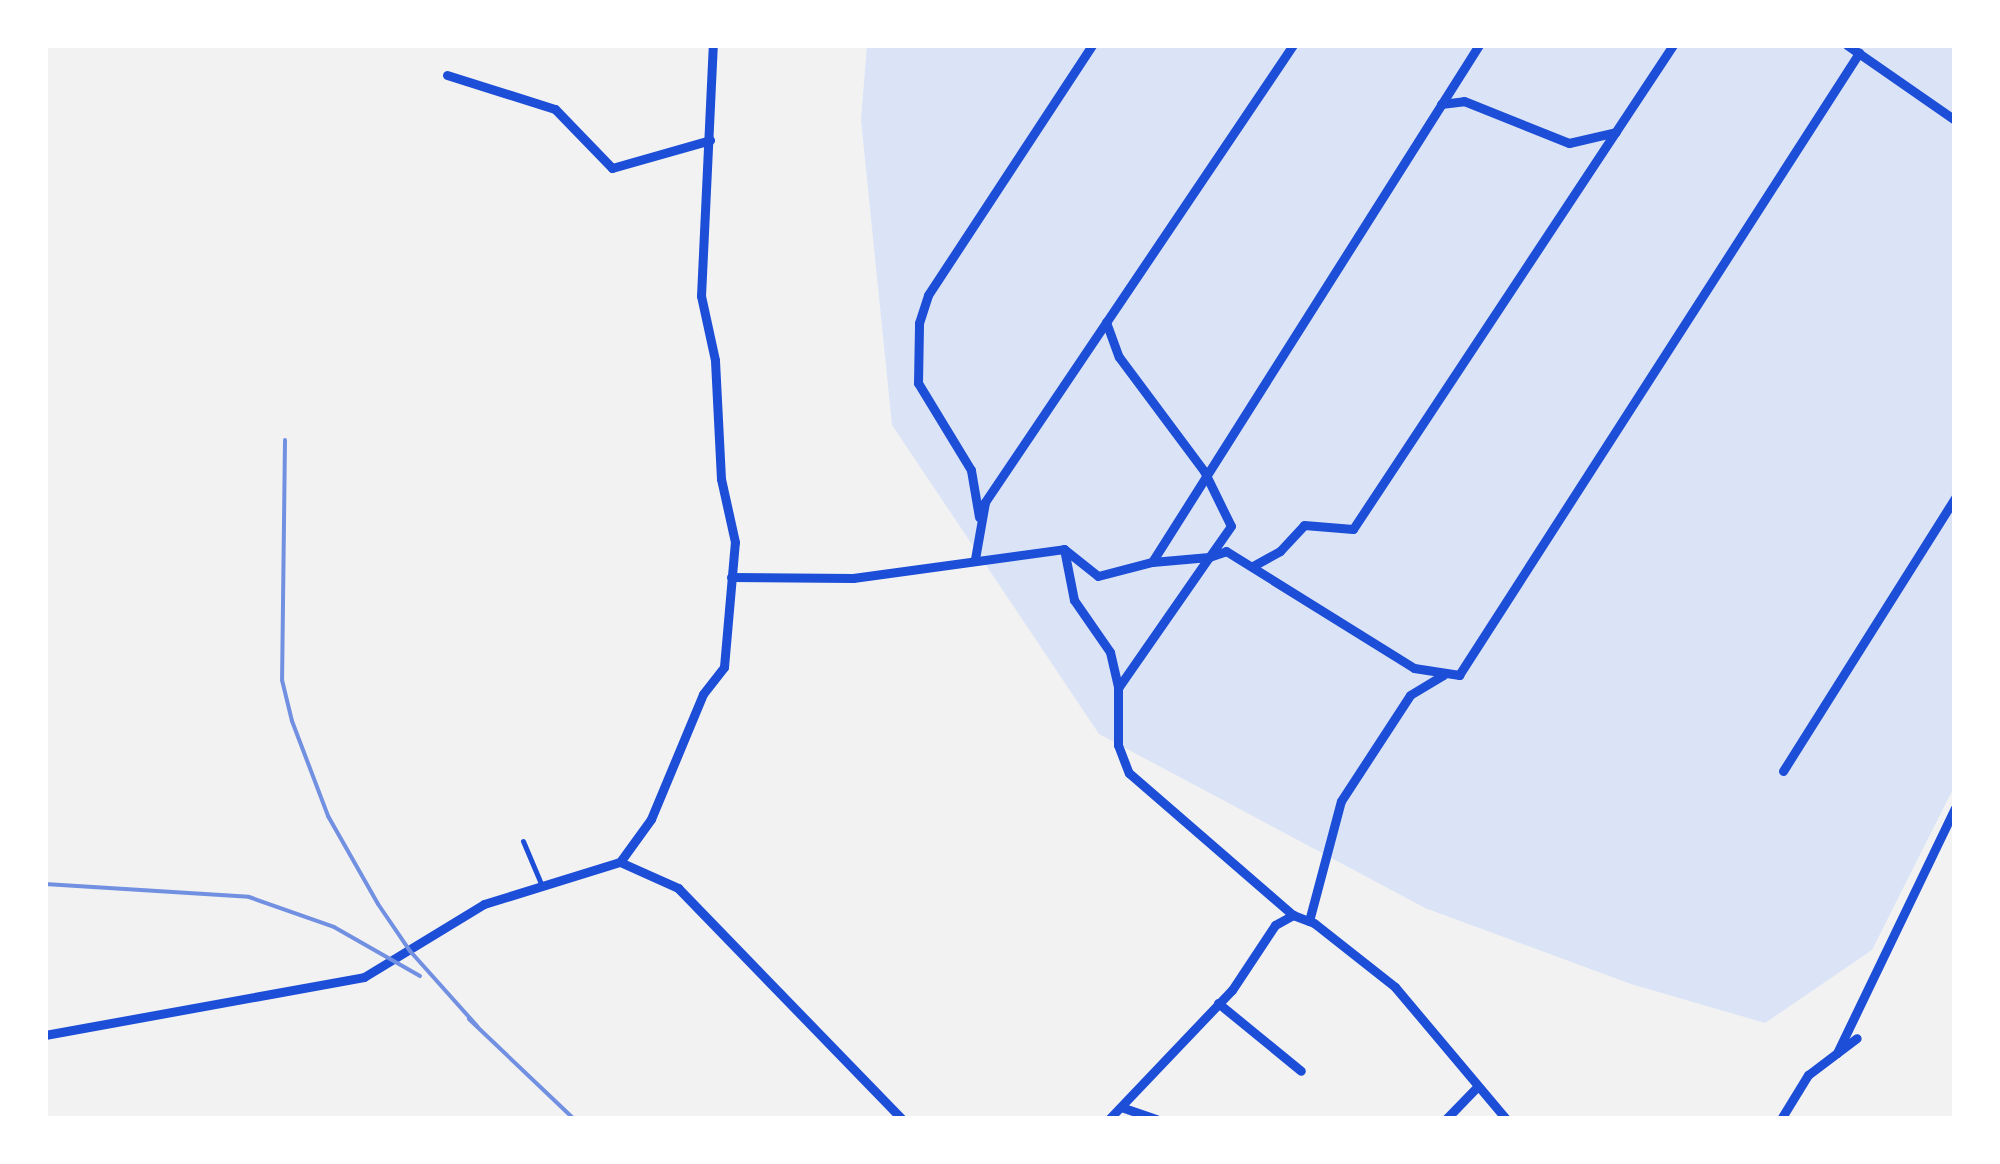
<!DOCTYPE html>
<html>
<head>
<meta charset="utf-8">
<style>
	body { margin:0 }
	#map { position:relative; width:2000px; height:1164px; overflow:hidden; background:#f2f2f2; font-family:"Nunito Sans",sans-serif }
	div>[style] { position:absolute }
	.green>* { inset:0; background:#dbe4f7 }
	.service>* { height:5px; margin:-2.5px; padding:0 2.5px; transform-origin:2.5px; border-radius:2.5px; background:#1d4ed8 }
	.minor>* { height:9px; margin:-4.5px; padding:0 4.5px; transform-origin:4.5px; border-radius:4.5px; background:#1d4ed8 }
	.rail>* { height:4px; margin:-2px; padding:0 2px; transform-origin:2px; border-radius:2px; background:#7290e2 }
	span { translate:-50% -50%; white-space:nowrap; text-align:center; line-height:1.15; -webkit-text-stroke:8px #fff; paint-order:stroke }
	.frame { position:absolute; inset:0; border:48px solid #fff; pointer-events:none }
</style>
</head>
<body>
<div id="map">
	<div class="green">
		<i style="clip-path:polygon(867px 45px,1955px 45px,1955px 785px,1872px 950px,1765px 1023px,1631px 984px,1425px 908px,1099px 734px,892px 425px,861px 120px)"></i>
	</div>
	<div class="service">
		<i style="left:523px;top:841px;width:49px;rotate:67.1deg"></i>
	</div>
	<div class="minor">
		<i style="left:1847px;top:45px;width:131px;rotate:34.8deg"></i>
		<i style="left:447px;top:75px;width:113px;rotate:17.5deg"></i>
		<i style="left:555px;top:109px;width:82px;rotate:46deg"></i>
		<i style="left:612px;top:168px;width:102px;rotate:-15.9deg"></i>
		<i style="left:1441px;top:104px;width:23px;rotate:-7deg"></i>
		<i style="left:1464px;top:101px;width:113px;rotate:21.8deg"></i>
		<i style="left:1569px;top:143px;width:48px;rotate:-13.2deg"></i>
		<i style="left:1106px;top:322px;width:37px;rotate:70deg"></i>
		<i style="left:1119px;top:357px;width:142px;rotate:53.3deg"></i>
		<i style="left:1204px;top:471px;width:61px;rotate:63.9deg"></i>
		<i style="left:1231px;top:526px;width:38px;rotate:125deg"></i>
		<i style="left:1209px;top:557px;width:57px;rotate:175deg"></i>
		<i style="left:979px;top:517px;width:48px;rotate:-99.7deg"></i>
		<i style="left:971px;top:470px;width:102px;rotate:-121.3deg"></i>
		<i style="left:918px;top:383px;width:60px;rotate:-89deg"></i>
		<i style="left:919px;top:323px;width:29px;rotate:-72deg"></i>
		<i style="left:928px;top:295px;width:299px;rotate:-56.7deg"></i>
		<i style="left:1064px;top:549px;width:52px;rotate:78.9deg"></i>
		<i style="left:1074px;top:600px;width:63px;rotate:55.3deg"></i>
		<i style="left:1110px;top:652px;width:37px;rotate:77deg"></i>
		<i style="left:1118px;top:688px;width:57px;rotate:90deg"></i>
		<i style="left:1118px;top:745px;width:30px;rotate:69deg"></i>
		<i style="left:1129px;top:773px;width:217px;rotate:40.9deg"></i>
		<i style="left:975px;top:559px;width:58px;rotate:-80deg"></i>
		<i style="left:985px;top:502px;width:551px;rotate:-56.02deg"></i>
		<i style="left:1253px;top:566px;width:31px;rotate:-29deg"></i>
		<i style="left:1280px;top:551px;width:35px;rotate:-47deg"></i>
		<i style="left:1304px;top:525px;width:49px;rotate:4.7deg"></i>
		<i style="left:1353px;top:529px;width:580px;rotate:-56.53deg"></i>
		<i style="left:731px;top:577px;width:122px;rotate:0.5deg"></i>
		<i style="left:853px;top:578px;width:213px;rotate:-7.8deg"></i>
		<i style="left:1064px;top:549px;width:43px;rotate:38.5deg"></i>
		<i style="left:1098px;top:576px;width:56px;rotate:-14.5deg"></i>
		<i style="left:1152px;top:562px;width:612px;rotate:-57.69deg"></i>
		<i style="left:1118px;top:688px;width:160px;rotate:-55.2deg"></i>
		<i style="left:1209px;top:557px;width:18px;rotate:-19deg"></i>
		<i style="left:1226px;top:551px;width:221px;rotate:31.9deg"></i>
		<i style="left:1414px;top:668px;width:46px;rotate:8.8deg"></i>
		<i style="left:1459px;top:675px;width:740px;rotate:-57.26deg"></i>
		<i style="left:1783px;top:771px;width:323px;rotate:-57.8deg"></i>
		<i style="left:620px;top:862px;width:53px;rotate:-54.2deg"></i>
		<i style="left:651px;top:819px;width:135px;rotate:-67.4deg"></i>
		<i style="left:703px;top:694px;width:34px;rotate:-52deg"></i>
		<i style="left:724px;top:667px;width:125px;rotate:-85deg"></i>
		<i style="left:735px;top:542px;width:65px;rotate:-102.5deg"></i>
		<i style="left:721px;top:479px;width:119px;rotate:-92.9deg"></i>
		<i style="left:715px;top:360px;width:66px;rotate:-102.3deg"></i>
		<i style="left:701px;top:296px;width:251px;rotate:-87.3deg"></i>
		<i style="left:1309px;top:921px;width:124px;rotate:-75.1deg"></i>
		<i style="left:1341px;top:801px;width:126px;rotate:-56.9deg"></i>
		<i style="left:1410px;top:695px;width:39px;rotate:-31deg"></i>
		<i style="left:1218px;top:1003px;width:107px;rotate:39.3deg"></i>
		<i style="left:45px;top:1035px;width:324px;rotate:-10.3deg"></i>
		<i style="left:364px;top:977px;width:140px;rotate:-31.3deg"></i>
		<i style="left:484px;top:904px;width:142px;rotate:-17.2deg"></i>
		<i style="left:620px;top:862px;width:64px;rotate:24.1deg"></i>
		<i style="left:678px;top:888px;width:322px;rotate:45.9deg"></i>
		<i style="left:1837px;top:1053px;width:272px;rotate:-64.3deg"></i>
		<i style="left:1121px;top:1107px;width:37px;rotate:19deg"></i>
		<i style="left:1109px;top:1119px;width:178px;rotate:-46.4deg"></i>
		<i style="left:1232px;top:990px;width:78px;rotate:-56.5deg"></i>
		<i style="left:1275px;top:925px;width:21px;rotate:-29deg"></i>
		<i style="left:1293px;top:915px;width:22px;rotate:21deg"></i>
		<i style="left:1314px;top:923px;width:103px;rotate:38.3deg"></i>
		<i style="left:1395px;top:987px;width:172px;rotate:49.9deg"></i>
		<i style="left:1446px;top:1119px;width:42px;rotate:-46deg"></i>
		<i style="left:1781px;top:1119px;width:52px;rotate:-58.5deg"></i>
		<i style="left:1808px;top:1075px;width:61px;rotate:-37.1deg"></i>
	</div>
	<div class="rail">
		<i style="left:285px;top:440px;width:240px;rotate:90.7deg"></i>
		<i style="left:282px;top:680px;width:42px;rotate:76.3deg"></i>
		<i style="left:292px;top:721px;width:102px;rotate:69.2deg"></i>
		<i style="left:328px;top:816px;width:101px;rotate:60.4deg"></i>
		<i style="left:378px;top:904px;width:57px;rotate:55.8deg"></i>
		<i style="left:410px;top:951px;width:101px;rotate:48.2deg"></i>
		<i style="left:45px;top:884px;width:204px;rotate:3.6deg"></i>
		<i style="left:249px;top:897px;width:90px;rotate:19.4deg"></i>
		<i style="left:334px;top:927px;width:99px;rotate:29.7deg"></i>
		<i style="left:469px;top:1019px;width:145px;rotate:43.6deg"></i>
	</div>
	<div class="frame"></div>
</div>
</body>
</html>
